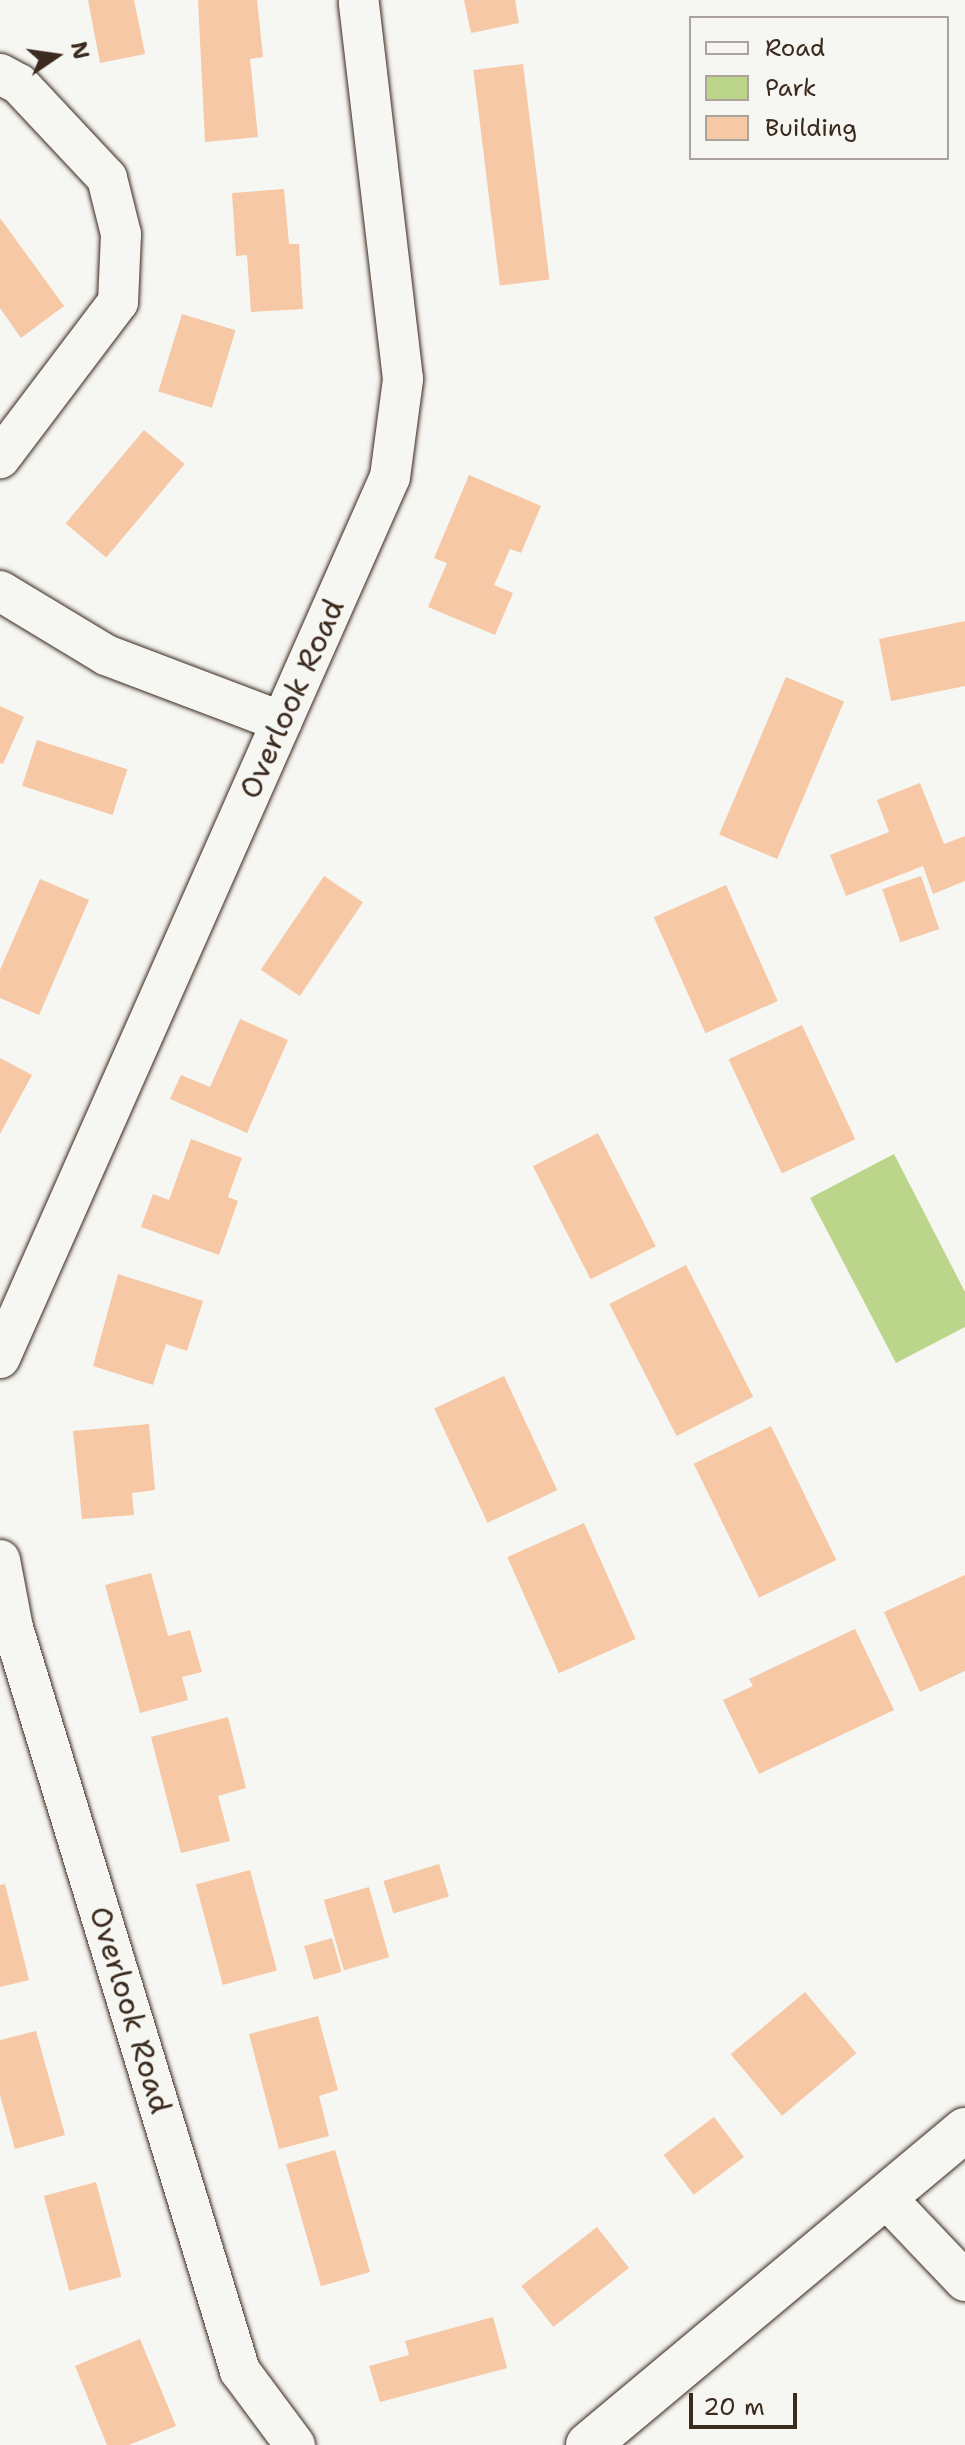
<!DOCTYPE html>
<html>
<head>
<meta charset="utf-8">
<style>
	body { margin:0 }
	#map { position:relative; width:965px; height:2445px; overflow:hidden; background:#f6f6f2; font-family:"Shantell Sans",sans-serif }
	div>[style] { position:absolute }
	.green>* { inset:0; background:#bbd58b }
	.building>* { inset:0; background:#f6c8a5; transform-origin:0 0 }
	.roads { filter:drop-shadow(0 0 2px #3b2a1e) drop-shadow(0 0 2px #3b2a1e) }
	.street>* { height:40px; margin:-20px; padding:0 20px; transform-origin:20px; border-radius:20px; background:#f6f6f2 }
	.secondary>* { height:44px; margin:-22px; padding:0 22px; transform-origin:22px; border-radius:22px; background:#f6f6f2 }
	span { translate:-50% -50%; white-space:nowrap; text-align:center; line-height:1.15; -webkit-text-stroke:8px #f6f6f2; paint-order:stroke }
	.street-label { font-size:30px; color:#3b2a1e }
	.legend { position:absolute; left:689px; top:16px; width:260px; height:144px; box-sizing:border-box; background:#f6f6f2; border:2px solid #aba49d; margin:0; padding:10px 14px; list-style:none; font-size:24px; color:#3b2a1e }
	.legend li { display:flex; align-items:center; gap:16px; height:40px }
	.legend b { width:40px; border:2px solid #aba49d }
	.north { position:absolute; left:16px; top:16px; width:80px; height:80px; -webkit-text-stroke:6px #f6f6f2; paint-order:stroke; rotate:77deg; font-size:22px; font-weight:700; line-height:32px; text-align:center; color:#3b2a1e }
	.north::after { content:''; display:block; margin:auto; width:28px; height:36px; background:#3b2a1e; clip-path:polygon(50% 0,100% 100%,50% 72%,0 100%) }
	.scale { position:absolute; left:689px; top:2393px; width:108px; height:36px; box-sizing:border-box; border:4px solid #3b2a1e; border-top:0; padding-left:10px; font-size:24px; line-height:28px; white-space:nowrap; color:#3b2a1e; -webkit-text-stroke:6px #f6f6f2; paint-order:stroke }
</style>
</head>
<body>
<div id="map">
	<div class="green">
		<i style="clip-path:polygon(894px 1154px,965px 1292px,965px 1327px,896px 1363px,810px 1198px)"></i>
	</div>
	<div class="building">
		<i style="clip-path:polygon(88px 0,134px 0,145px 54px,100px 63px)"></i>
		<i style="clip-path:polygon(198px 0,257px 0,263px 57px,250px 59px,258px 137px,205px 142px)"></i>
		<i style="clip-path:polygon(464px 0,515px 0,519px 23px,471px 33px)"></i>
		<i style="left:523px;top:64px;width:217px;height:50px;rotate:83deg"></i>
		<i style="clip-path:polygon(284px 189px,289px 244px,299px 244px,303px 309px,251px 312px,247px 255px,236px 256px,232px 193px)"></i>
		<i style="clip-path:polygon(0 218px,64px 306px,21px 338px,0 308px)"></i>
		<i style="left:182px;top:314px;width:56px;height:81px;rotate:17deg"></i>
		<i style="left:144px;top:430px;width:53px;height:122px;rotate:40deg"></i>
		<i style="clip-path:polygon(469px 475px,541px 506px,521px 553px,510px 549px,494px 585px,513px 593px,495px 635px,428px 607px,447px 563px,434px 558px)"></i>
		<i style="clip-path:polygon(965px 621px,965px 686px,891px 701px,879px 639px)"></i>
		<i style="left:786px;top:677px;width:63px;height:171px;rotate:23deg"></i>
		<i style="clip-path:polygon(0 706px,24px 717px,3px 764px,0 763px)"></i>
		<i style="left:37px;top:740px;width:95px;height:48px;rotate:18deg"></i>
		<i style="clip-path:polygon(920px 783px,944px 844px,965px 836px,965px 881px,933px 894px,923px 866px,846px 896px,830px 855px,889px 832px,877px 800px)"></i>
		<i style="left:324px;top:876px;width:47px;height:113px;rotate:34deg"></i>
		<i style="left:921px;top:876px;width:56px;height:41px;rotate:71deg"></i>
		<i style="clip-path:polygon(40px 879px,89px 900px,39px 1015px,0 998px,0 970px)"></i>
		<i style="left:726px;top:885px;width:127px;height:79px;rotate:66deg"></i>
		<i style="clip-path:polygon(240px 1019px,288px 1040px,247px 1133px,170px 1099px,181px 1075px,210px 1087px)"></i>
		<i style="left:802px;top:1025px;width:126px;height:81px;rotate:65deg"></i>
		<i style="clip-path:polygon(0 1058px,32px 1075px,0 1134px)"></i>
		<i style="left:598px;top:1133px;width:127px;height:73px;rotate:63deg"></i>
		<i style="clip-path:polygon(191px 1139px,242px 1158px,228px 1197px,238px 1201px,219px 1255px,141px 1227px,153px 1194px,169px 1200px)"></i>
		<i style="left:686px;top:1265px;width:148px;height:86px;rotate:63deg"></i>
		<i style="clip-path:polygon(118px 1274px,203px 1301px,187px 1351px,166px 1344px,153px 1385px,93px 1366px)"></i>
		<i style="left:504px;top:1376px;width:126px;height:77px;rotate:65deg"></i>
		<i style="clip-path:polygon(149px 1424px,155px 1490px,132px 1493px,134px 1515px,82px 1519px,73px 1431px)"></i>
		<i style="left:771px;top:1426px;width:149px;height:86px;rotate:64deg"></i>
		<i style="left:584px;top:1523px;width:127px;height:84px;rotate:66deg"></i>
		<i style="clip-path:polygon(151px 1573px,168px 1636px,190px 1630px,202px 1672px,182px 1677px,188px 1700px,140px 1713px,105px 1585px)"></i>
		<i style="clip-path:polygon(965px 1575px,965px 1671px,920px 1692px,884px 1612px)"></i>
		<i style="clip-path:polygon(855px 1629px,894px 1710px,759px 1774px,723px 1700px,753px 1686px,749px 1679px)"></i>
		<i style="clip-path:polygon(228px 1717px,246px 1788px,218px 1796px,230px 1841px,181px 1853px,151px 1737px)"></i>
		<i style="left:439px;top:1864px;width:34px;height:58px;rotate:73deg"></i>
		<i style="left:250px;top:1870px;width:104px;height:56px;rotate:75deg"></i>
		<i style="clip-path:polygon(5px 1884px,29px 1980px,0 1987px,0 1885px)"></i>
		<i style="left:369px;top:1887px;width:73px;height:47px;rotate:74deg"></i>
		<i style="left:332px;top:1938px;width:35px;height:29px;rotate:74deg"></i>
		<i style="left:805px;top:1992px;width:80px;height:97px;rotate:50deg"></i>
		<i style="clip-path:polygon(318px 2016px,338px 2090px,319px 2096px,329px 2136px,279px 2149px,249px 2034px)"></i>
		<i style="clip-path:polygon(36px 2031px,65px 2135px,15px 2149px,0 2095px,0 2040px)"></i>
		<i style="left:714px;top:2117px;width:50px;height:63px;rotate:53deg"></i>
		<i style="left:335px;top:2150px;width:127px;height:51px;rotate:74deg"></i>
		<i style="left:96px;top:2182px;width:98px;height:54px;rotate:75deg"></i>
		<i style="left:597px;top:2227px;width:52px;height:96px;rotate:52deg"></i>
		<i style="clip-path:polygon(493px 2317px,507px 2368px,380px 2402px,369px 2366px,409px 2355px,405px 2341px)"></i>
		<i style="clip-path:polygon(140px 2339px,176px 2426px,129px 2445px,107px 2445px,75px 2366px)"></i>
	</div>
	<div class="roads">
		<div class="street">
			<i style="left:0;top:74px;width:21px;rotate:28deg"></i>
			<i style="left:19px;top:84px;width:129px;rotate:46.9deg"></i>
			<i style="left:107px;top:178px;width:58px;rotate:76deg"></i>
			<i style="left:121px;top:234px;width:68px;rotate:92.5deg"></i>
			<i style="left:118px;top:302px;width:196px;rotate:127.1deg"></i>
			<i style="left:0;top:591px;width:124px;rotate:31.1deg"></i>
			<i style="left:106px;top:655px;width:188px;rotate:20.8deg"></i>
			<i style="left:0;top:1358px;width:963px;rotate:-66.12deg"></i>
			<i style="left:390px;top:477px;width:99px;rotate:-82.4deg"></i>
			<i style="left:403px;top:379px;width:379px;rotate:-96.7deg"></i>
			<i style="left:0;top:1560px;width:69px;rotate:79.2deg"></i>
			<i style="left:13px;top:1628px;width:777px;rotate:73.01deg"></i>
			<i style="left:240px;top:2371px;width:92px;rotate:53.4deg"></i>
			<i style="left:885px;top:2197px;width:116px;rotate:46.4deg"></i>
		</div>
		<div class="secondary">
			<i style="left:588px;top:2445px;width:491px;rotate:-39.9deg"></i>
		</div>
	</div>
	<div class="street-label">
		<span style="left:292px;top:699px;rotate:-66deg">Overlook Road</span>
		<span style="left:130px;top:2010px;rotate:73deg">Overlook Road</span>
	</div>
	<ul class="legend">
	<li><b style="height:10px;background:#f6f6f2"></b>Road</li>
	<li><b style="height:22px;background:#bbd58b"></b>Park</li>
	<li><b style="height:22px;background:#f6c8a5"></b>Building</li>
	</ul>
	<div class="north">N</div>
	<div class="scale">20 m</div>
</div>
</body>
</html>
